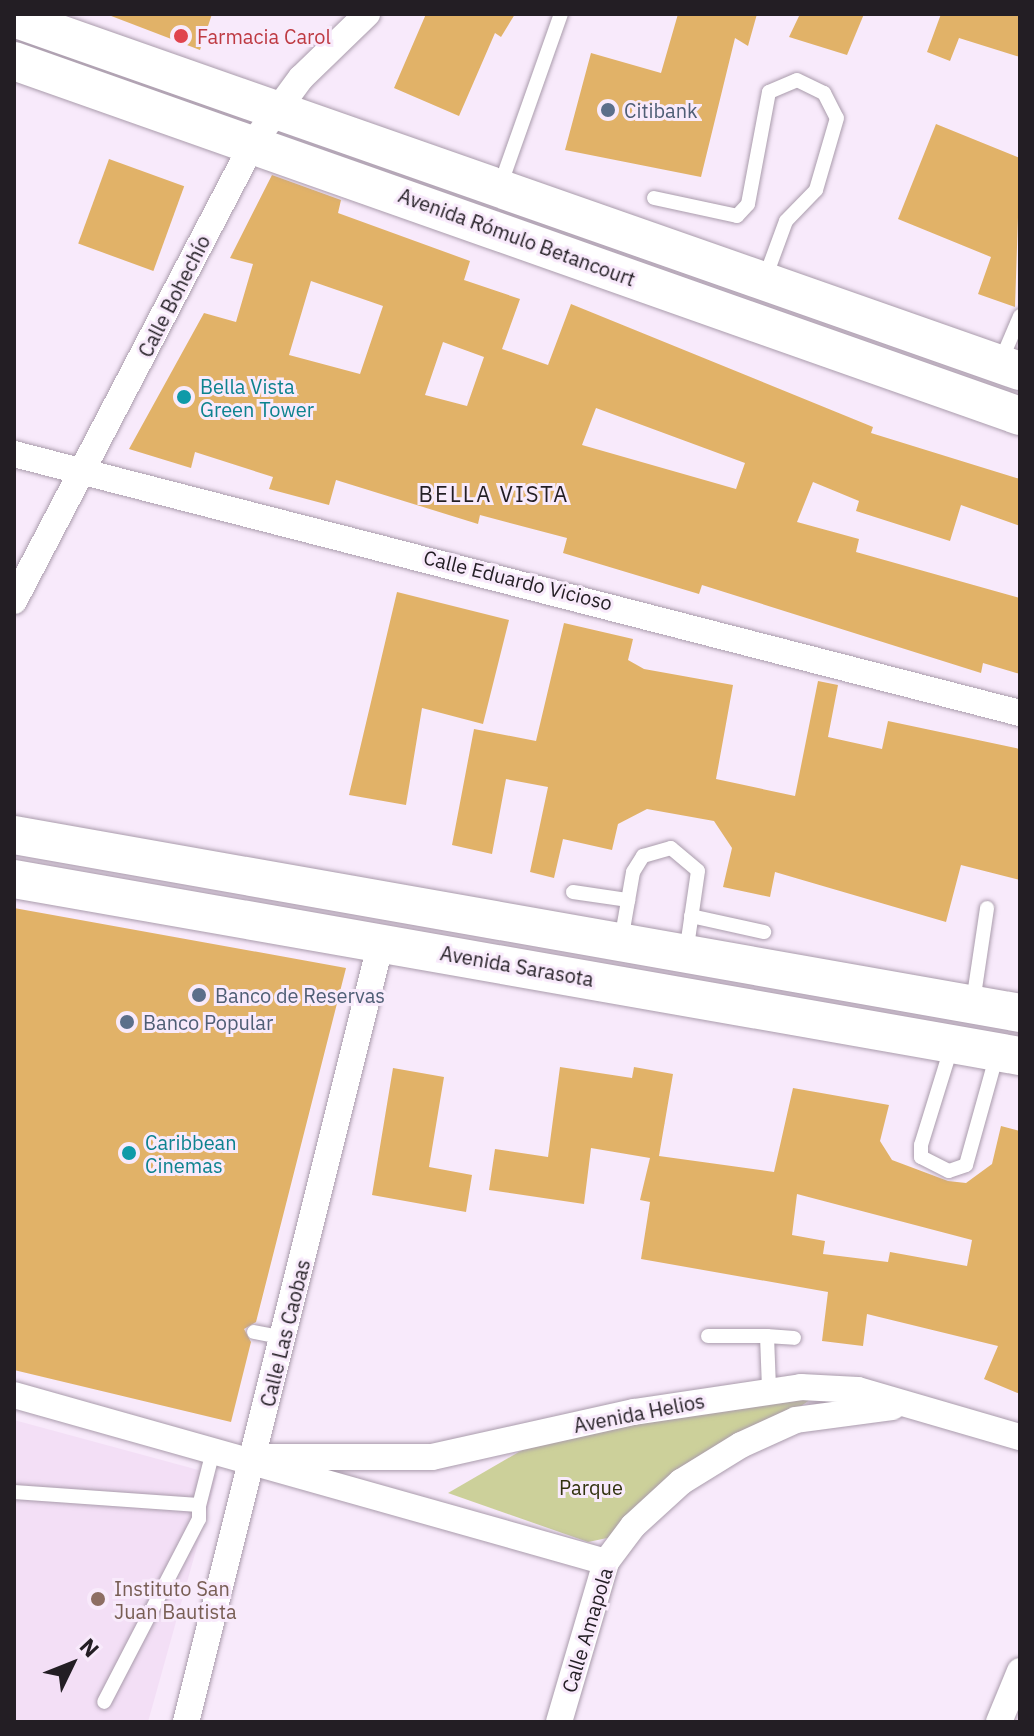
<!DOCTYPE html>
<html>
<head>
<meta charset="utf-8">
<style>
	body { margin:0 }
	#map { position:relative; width:1034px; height:1736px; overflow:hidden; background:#f8eafb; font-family:"IBM Plex Sans",sans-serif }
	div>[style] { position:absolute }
	.built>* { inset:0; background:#f3dff6 }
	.green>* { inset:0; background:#ccd09a }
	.building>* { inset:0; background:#e1b268; transform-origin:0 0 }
	.roads { filter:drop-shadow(0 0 2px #aa9cac) drop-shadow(0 0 2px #aa9cac) }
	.lane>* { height:14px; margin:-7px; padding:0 7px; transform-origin:7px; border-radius:7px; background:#fff }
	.street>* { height:26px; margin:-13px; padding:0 13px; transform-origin:13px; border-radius:13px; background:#fff }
	.secondary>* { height:38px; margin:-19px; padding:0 19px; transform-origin:19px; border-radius:19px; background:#fff }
	.dots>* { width:22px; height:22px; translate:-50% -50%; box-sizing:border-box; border:4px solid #f8eafb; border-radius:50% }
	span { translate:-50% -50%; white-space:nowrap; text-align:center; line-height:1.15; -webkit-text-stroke:6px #f8eafb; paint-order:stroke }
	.health-label { font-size:20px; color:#be3a42 }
	.left { translate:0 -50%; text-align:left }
	.service-label { font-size:20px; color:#4e5e75 }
	.street-label { font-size:20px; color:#231e24 }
	.culture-label { font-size:20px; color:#0d838f }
	.park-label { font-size:20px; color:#31320e }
	.education-label { font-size:20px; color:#785e54 }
	.neighbourhood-label { font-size:22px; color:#231e24; letter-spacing:2px }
	.frame { position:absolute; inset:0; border:16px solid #231e24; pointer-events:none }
	.north { position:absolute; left:32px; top:1624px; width:80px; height:80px; -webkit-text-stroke:6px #f8eafb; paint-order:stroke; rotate:47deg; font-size:22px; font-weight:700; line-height:32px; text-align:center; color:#231e24 }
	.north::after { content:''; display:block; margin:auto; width:28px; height:36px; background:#231e24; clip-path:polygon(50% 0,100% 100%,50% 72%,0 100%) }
</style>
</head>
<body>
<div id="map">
	<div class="built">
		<i style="clip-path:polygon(14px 1420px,217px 1475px,148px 1722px,14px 1722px)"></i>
	</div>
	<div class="green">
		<i style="clip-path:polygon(814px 1397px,612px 1537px,588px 1542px,448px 1493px,524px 1449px,683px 1413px)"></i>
	</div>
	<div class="building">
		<i style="clip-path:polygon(106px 14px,212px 14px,200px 50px)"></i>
		<i style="clip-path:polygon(426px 14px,515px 14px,501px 37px,495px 33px,459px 116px,394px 88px)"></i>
		<i style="clip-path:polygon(678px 14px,757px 14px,748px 46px,735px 38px,701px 177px,565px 150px,591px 53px,661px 73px)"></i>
		<i style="clip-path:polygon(800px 14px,864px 14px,847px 55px,789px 37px)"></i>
		<i style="clip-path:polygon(941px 14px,1020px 14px,1020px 57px,959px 38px,950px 61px,927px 52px)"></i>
		<i style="clip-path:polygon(936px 124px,1020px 158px,1015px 307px,978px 294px,991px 257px,898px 219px)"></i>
		<i style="left:109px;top:159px;width:80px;height:90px;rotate:20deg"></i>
		<i style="clip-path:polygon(evenodd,272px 175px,341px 200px,338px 213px,470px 261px,464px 280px,520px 299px,502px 349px,548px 365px,571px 304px,873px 427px,871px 433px,1020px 479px,1020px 526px,961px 505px,950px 541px,856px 511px,859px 501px,813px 482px,797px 522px,859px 539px,856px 552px,1020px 598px,1020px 674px,983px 663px,981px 673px,702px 585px,699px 594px,563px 553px,567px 538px,480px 515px,478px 524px,336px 480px,329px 505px,269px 489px,273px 477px,195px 452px,191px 468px,129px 449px,204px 313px,236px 322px,253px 264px,230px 258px,272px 175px,311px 281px,383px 306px,360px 374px,289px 355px,311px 281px,272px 175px,443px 342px,484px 357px,467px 406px,425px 395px,443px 342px,272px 175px,596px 408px,745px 463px,736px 489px,582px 445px,596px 408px)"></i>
		<i style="clip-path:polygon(397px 592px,509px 620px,483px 724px,422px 708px,406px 805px,349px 795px)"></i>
		<i style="clip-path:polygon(564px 623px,633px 639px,628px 660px,644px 669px,733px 685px,716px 779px,795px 796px,818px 681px,838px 685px,828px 737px,882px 749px,888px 721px,1020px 749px,1020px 880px,961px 865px,946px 922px,775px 872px,770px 897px,723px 887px,732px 848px,714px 821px,647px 809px,618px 824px,612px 850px,563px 839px,554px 878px,530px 872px,548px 787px,506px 779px,492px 854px,452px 845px,474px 729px,536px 741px)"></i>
		<i style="clip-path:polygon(14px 908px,346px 968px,256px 1322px,244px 1329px,251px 1342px,231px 1422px,14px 1370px)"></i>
		<i style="clip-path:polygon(evenodd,560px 1067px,632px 1078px,634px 1067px,673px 1074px,659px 1156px,774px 1172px,793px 1088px,889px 1105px,880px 1141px,892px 1160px,948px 1181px,966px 1183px,992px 1164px,1001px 1126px,1020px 1131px,1020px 1394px,984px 1379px,998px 1346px,867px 1314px,863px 1346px,822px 1341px,828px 1292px,641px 1259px,650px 1202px,640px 1200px,650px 1158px,591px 1148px,584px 1204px,489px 1190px,495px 1149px,548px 1157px,560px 1067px,797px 1194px,972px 1240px,967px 1266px,890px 1252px,888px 1262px,823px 1254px,825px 1241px,792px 1235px,797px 1194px)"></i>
		<i style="clip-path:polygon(393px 1068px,444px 1077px,429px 1167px,472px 1175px,466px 1212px,372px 1195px)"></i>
	</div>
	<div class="roads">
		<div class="lane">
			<i style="left:500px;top:186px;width:182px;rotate:-70.5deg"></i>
			<i style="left:654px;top:198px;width:85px;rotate:12.2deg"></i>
			<i style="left:737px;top:216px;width:16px;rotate:-47deg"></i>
			<i style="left:748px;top:204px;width:114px;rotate:-79.4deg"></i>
			<i style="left:769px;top:92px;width:30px;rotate:-23deg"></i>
			<i style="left:797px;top:80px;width:30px;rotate:26deg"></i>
			<i style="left:824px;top:93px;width:28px;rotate:63deg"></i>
			<i style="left:837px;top:118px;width:75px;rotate:106.3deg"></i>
			<i style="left:816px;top:190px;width:43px;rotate:134.1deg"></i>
			<i style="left:786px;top:221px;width:61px;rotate:110.2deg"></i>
			<i style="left:1000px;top:363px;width:51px;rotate:-66.9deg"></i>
			<i style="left:573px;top:892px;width:56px;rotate:8.3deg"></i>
			<i style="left:691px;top:916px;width:75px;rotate:12.4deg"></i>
			<i style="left:621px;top:941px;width:70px;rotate:-80.1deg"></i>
			<i style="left:633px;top:872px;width:19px;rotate:-58deg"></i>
			<i style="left:643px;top:856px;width:29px;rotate:-16deg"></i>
			<i style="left:671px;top:848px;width:35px;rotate:40deg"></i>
			<i style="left:698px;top:871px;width:83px;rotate:98.3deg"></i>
			<i style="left:973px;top:1002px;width:95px;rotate:-81.5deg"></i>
			<i style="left:952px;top:1045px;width:105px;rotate:107.2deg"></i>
			<i style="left:921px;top:1145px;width:12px;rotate:90deg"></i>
			<i style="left:921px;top:1157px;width:31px;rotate:27deg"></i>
			<i style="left:949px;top:1171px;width:18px;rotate:-19deg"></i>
			<i style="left:966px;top:1165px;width:115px;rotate:-74.4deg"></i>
			<i style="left:254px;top:1332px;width:31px;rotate:11deg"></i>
			<i style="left:708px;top:1336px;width:59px"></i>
			<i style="left:767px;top:1336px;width:53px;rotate:87.8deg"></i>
			<i style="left:767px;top:1336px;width:27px;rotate:4deg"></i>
			<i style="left:14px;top:1492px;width:185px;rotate:4deg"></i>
			<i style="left:199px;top:1505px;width:14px;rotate:90deg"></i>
			<i style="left:199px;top:1519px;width:206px;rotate:117.4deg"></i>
			<i style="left:199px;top:1506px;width:61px;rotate:-75.7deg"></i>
		</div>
		<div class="street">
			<i style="left:14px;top:454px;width:1039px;rotate:14.44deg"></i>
			<i style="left:14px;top:601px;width:517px;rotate:-62.44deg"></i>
			<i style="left:253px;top:143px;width:81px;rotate:-53.6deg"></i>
			<i style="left:301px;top:78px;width:92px;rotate:-44.1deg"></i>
			<i style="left:14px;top:1395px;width:615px;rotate:15.75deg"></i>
			<i style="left:255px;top:1457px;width:177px"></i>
			<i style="left:432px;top:1457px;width:207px;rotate:-12.6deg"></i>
			<i style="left:634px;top:1412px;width:169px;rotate:-8.5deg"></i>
			<i style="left:801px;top:1387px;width:57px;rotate:3deg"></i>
			<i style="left:858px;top:1390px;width:169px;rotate:16.2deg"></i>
			<i style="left:186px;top:1722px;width:804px;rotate:-75.96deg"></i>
			<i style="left:559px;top:1722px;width:167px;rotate:-73.6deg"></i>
			<i style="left:606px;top:1562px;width:45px;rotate:-53.1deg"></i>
			<i style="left:633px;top:1526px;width:65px;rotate:-42.5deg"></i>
			<i style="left:681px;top:1482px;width:70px;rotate:-31.7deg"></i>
			<i style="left:741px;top:1445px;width:60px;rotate:-24.4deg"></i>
			<i style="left:796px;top:1420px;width:97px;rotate:-7.7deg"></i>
			<i style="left:999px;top:1722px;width:55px;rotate:-67.6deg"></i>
		</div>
		<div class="secondary">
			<i style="left:14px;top:18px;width:1066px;rotate:19.34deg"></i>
			<i style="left:14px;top:61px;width:1067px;rotate:19.44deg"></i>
			<i style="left:14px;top:835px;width:1022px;rotate:10.03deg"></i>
			<i style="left:14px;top:879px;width:1021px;rotate:9.98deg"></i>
		</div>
	</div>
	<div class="dots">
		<i style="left:181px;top:36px;background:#e0444e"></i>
		<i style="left:608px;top:110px;background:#5c6f8a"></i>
		<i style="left:184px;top:397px;background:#0f9aa8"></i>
		<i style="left:199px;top:995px;background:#5c6f8a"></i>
		<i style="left:127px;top:1022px;background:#5c6f8a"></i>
		<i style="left:129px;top:1153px;background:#0f9aa8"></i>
		<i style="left:98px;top:1599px;background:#8d6e63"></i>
	</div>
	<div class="health-label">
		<span class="left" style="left:197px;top:36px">Farmacia Carol</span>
	</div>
	<div class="service-label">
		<span class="left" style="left:624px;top:110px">Citibank</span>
		<span class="left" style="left:215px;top:995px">Banco de Reservas</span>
		<span class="left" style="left:143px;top:1022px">Banco Popular</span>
	</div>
	<div class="street-label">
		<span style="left:517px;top:237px;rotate:20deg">Avenida Rómulo Betancourt</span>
		<span style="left:174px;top:296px;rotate:-63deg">Calle Bohechío</span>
		<span style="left:518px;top:580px;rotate:14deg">Calle Eduardo Vicioso</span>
		<span style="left:517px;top:966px;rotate:10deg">Avenida Sarasota</span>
		<span style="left:285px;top:1333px;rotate:-76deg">Calle Las Caobas</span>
		<span style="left:639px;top:1413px;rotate:-11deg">Avenida Helios</span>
		<span style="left:587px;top:1630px;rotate:-73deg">Calle Amapola</span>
	</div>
	<div class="culture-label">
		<span class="left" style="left:200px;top:398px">Bella Vista<br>Green Tower</span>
		<span class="left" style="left:145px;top:1154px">Caribbean<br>Cinemas</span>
	</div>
	<div class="park-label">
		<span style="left:591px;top:1487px">Parque</span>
	</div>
	<div class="education-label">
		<span class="left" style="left:114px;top:1600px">Instituto San<br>Juan Bautista</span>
	</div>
	<div class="neighbourhood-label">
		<span style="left:494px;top:494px">BELLA VISTA</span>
	</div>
	<div class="frame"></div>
	<div class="north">N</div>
</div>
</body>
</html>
